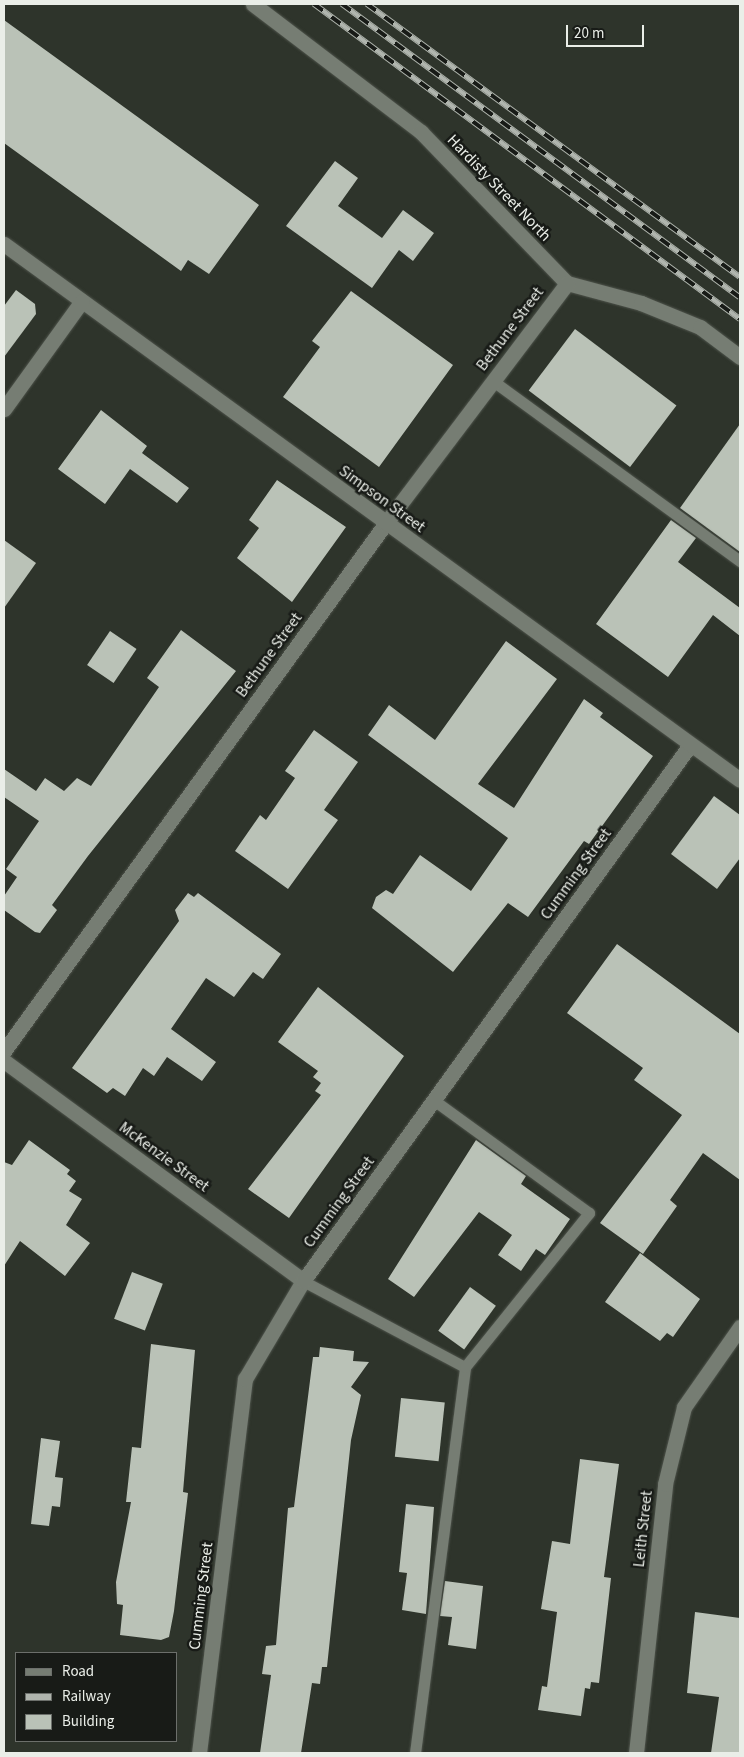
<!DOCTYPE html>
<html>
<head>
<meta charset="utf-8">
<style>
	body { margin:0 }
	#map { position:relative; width:744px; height:1757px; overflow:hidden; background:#2e342b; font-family:"Source Sans 3",sans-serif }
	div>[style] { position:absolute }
	.building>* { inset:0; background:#bac2b7; transform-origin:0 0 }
	.roads { filter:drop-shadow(0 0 1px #4e534b) drop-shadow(0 0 1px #4e534b) }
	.lane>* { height:11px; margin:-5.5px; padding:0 5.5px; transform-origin:5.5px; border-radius:5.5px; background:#767d73 }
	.street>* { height:15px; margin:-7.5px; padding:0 7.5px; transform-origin:7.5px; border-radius:7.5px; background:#767d73 }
	.secondary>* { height:15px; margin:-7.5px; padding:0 7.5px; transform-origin:7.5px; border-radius:7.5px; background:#767d73 }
	.rail>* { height:5.5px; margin-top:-2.75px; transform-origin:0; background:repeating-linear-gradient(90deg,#181b17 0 11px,#b0b5ae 0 22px); box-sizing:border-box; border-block:1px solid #b0b5ae }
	span { translate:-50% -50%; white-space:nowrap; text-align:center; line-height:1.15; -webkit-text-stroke:5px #181b17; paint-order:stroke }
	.street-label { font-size:16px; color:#eaeee8 }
	.frame { position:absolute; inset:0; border:5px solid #eaeee8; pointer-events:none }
	.legend { position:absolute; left:15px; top:1652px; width:162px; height:90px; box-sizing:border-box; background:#181b17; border:1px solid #6c6f6b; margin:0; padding:6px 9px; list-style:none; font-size:15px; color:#eaeee8 }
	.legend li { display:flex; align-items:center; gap:10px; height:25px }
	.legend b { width:25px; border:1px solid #6c6f6b }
	.scale { position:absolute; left:566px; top:25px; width:78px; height:22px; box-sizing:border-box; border:2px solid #eaeee8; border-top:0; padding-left:6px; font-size:15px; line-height:18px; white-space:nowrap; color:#eaeee8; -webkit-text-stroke:4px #181b17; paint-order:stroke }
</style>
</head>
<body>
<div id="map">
	<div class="building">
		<i style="clip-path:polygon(4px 20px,259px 205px,209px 274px,188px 260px,181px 271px,4px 143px)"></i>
		<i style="clip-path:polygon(335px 161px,358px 178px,338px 206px,382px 238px,403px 210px,434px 233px,413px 261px,399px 250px,372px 288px,286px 226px)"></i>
		<i style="clip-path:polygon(16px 290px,35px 304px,36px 314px,4px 357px,4px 306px)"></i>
		<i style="clip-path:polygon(351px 291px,453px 365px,379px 467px,283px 397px,320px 347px,312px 341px)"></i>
		<i style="left:575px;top:329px;width:127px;height:77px;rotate:37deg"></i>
		<i style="clip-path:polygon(101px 410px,147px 446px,142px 453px,189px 488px,177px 503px,130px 469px,105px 504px,58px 469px)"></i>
		<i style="clip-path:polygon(740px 424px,740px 552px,680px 508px)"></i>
		<i style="clip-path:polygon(277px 480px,346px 527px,292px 602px,237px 558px,259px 528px,249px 520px)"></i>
		<i style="clip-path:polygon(671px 520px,696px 538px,678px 562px,740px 608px,740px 636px,713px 615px,668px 677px,596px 624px)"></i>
		<i style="clip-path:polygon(4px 540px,36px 563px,4px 608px)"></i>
		<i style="clip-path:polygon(181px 630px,236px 671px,88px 856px,52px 905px,57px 910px,40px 933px,35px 932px,4px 910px,4px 896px,17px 877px,6px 869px,39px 821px,4px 797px,4px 769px,36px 791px,45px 778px,64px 791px,77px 778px,91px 786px,159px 687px,147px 678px)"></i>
		<i style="left:110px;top:631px;width:32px;height:41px;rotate:34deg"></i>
		<i style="clip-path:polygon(506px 641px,557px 679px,478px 784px,514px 808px,584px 699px,603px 713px,600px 717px,653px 756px,589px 844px,584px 841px,528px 917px,508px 903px,453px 972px,372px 908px,376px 897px,386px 890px,393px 894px,420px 855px,471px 891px,508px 838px,368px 735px,389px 705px,435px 740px)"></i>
		<i style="clip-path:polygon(314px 730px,358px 762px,324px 810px,338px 820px,288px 889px,235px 851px,260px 815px,266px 820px,295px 778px,285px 771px)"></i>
		<i style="clip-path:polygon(714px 796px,740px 815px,740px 858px,717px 889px,671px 854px)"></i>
		<i style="clip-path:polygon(188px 893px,194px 897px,198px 893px,281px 954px,263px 979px,253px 972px,234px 997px,206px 978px,171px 1029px,216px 1062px,202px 1081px,167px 1057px,154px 1076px,143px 1068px,125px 1096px,113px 1088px,107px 1093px,72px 1068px,179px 921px,175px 910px)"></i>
		<i style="clip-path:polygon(617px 944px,740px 1034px,740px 1180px,703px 1153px,670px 1200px,677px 1206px,643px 1254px,600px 1223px,682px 1115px,634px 1080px,643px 1068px,567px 1013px)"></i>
		<i style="clip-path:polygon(318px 987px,404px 1056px,289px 1218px,248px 1189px,321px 1095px,315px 1091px,321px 1083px,313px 1077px,318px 1071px,278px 1042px)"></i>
		<i style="clip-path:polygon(29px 1140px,70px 1170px,67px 1174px,76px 1181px,69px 1191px,82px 1199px,66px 1225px,90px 1243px,65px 1276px,20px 1241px,4px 1266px,4px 1162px,12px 1165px)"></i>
		<i style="clip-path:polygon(476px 1140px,526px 1176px,521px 1184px,570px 1219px,545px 1255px,536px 1249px,521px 1271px,498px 1255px,512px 1235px,479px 1212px,414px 1297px,388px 1279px)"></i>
		<i style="clip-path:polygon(640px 1253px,700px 1299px,673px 1337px,667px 1333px,660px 1341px,605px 1302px)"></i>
		<i style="left:132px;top:1272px;width:33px;height:50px;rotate:21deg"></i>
		<i style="left:470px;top:1287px;width:32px;height:54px;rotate:36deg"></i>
		<i style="clip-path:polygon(151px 1344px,195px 1350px,183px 1492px,188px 1493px,174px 1611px,169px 1637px,161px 1640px,120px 1635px,123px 1605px,117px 1604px,116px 1582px,131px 1502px,126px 1502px,132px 1447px,141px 1448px)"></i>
		<i style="clip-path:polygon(320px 1347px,354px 1351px,353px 1361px,369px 1362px,351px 1387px,361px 1395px,351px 1440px,327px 1667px,322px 1667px,320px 1684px,312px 1683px,301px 1753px,260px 1753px,271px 1675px,262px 1674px,266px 1646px,276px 1645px,288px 1508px,294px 1507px,313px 1357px,319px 1357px)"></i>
		<i style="left:401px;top:1398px;width:44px;height:59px;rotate:6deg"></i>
		<i style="clip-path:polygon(41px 1438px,60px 1441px,55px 1477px,63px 1478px,60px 1507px,52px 1506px,49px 1526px,31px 1524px)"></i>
		<i style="clip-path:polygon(580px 1459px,619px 1464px,604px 1577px,611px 1578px,599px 1683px,591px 1682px,590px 1689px,585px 1688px,581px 1716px,538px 1710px,542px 1686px,547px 1687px,557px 1612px,541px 1609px,552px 1541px,570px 1544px)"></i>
		<i style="clip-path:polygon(406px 1504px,434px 1507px,426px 1614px,402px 1610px,407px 1573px,399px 1572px)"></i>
		<i style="clip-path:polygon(445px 1581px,483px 1586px,476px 1649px,448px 1645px,452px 1617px,440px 1616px)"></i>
		<i style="clip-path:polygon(695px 1612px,740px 1618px,740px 1753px,711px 1753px,719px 1697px,687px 1693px)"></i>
	</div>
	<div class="roads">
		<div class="lane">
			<i style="left:493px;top:381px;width:306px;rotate:36.1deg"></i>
			<i style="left:303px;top:1281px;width:183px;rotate:28deg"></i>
			<i style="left:415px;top:1753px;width:389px;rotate:-82.6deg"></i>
			<i style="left:465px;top:1367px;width:198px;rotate:-51.2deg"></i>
			<i style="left:589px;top:1213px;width:190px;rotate:-144deg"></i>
		</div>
		<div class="street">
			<i style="left:253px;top:4px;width:211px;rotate:37.3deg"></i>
			<i style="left:421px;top:132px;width:210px;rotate:46deg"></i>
			<i style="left:567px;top:283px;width:77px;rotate:15.1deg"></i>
			<i style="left:641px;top:303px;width:64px;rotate:22.1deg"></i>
			<i style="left:700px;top:327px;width:50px;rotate:36.9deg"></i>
			<i style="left:4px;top:1051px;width:650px;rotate:-54.13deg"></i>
			<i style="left:385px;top:524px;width:302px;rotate:-52.9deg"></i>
			<i style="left:4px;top:1061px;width:371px;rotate:36.3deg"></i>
			<i style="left:199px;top:1753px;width:377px;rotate:-83deg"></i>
			<i style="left:245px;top:1379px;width:114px;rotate:-59.4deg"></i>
			<i style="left:303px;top:1281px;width:661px;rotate:-54.17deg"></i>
			<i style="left:636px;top:1753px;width:271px;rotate:-83.8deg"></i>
			<i style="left:665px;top:1484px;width:79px;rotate:-76.1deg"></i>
			<i style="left:684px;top:1407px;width:98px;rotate:-55deg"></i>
		</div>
		<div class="secondary">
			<i style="left:4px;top:244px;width:910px;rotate:36.06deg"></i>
			<i style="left:4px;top:409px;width:133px;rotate:-54.2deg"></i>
		</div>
	</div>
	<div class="rail">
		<i style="left:314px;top:4px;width:530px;rotate:36.48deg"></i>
		<i style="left:342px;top:4px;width:494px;rotate:36.4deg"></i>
		<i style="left:367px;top:4px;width:462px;rotate:36.2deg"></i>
	</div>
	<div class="street-label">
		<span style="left:499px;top:188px;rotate:46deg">Hardisty Street North</span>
		<span style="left:510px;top:329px;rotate:-53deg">Bethune Street</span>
		<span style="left:382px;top:499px;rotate:36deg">Simpson Street</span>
		<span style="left:269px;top:655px;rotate:-54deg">Bethune Street</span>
		<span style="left:576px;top:874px;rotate:-54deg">Cumming Street</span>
		<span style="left:164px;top:1157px;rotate:36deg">McKenzie Street</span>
		<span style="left:339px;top:1202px;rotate:-54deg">Cumming Street</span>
		<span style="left:643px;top:1529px;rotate:-84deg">Leith Street</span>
		<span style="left:201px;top:1596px;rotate:-83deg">Cumming Street</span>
	</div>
	<div class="frame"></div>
	<ul class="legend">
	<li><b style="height:6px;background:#767d73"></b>Road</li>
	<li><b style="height:6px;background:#b0b5ae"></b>Railway</li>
	<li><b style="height:14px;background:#bac2b7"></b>Building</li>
	</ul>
	<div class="scale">20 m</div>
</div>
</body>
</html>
